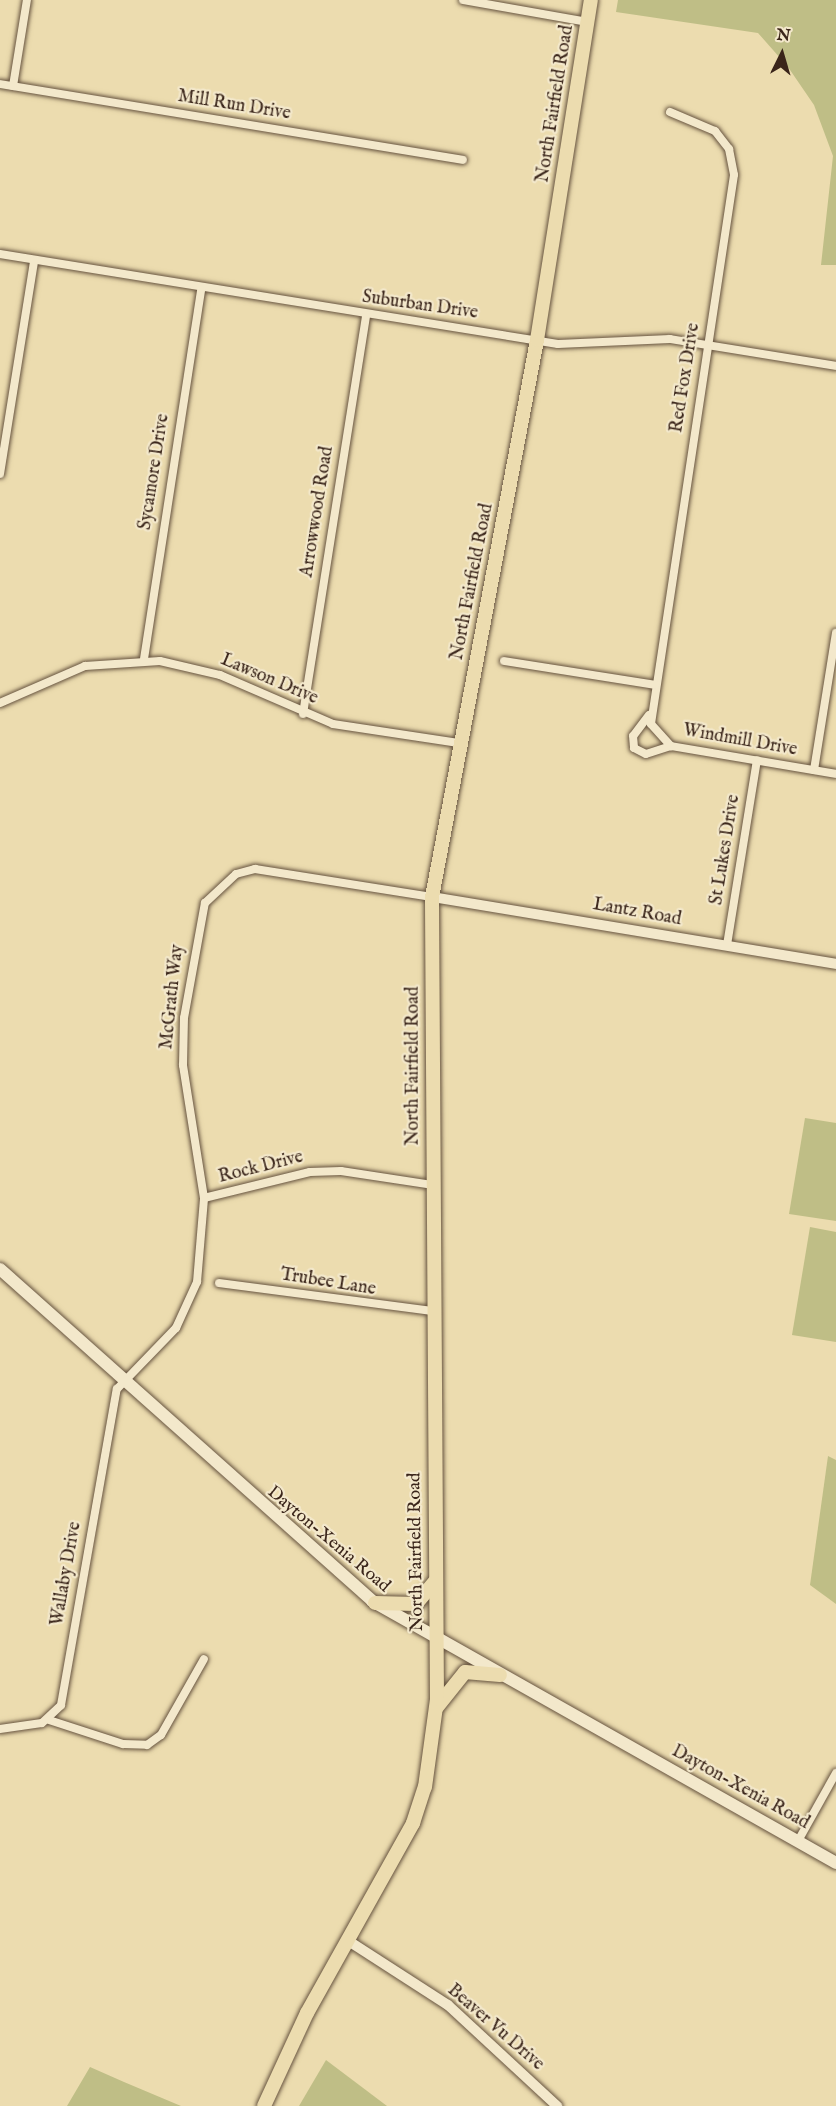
<!DOCTYPE html>
<html>
<head>
<meta charset="utf-8">
<style>
	body { margin:0 }
	#map { position:relative; width:836px; height:2106px; overflow:hidden; background:#ecdcaf; font-family:"IM FELL English",serif }
	div>[style] { position:absolute }
	.green>* { inset:0; background:#bfbe86 }
	.roads { filter:drop-shadow(0 0 2px #66533f) drop-shadow(0 0 2px #66533f) }
	.minor>* { height:8px; margin:-4px; padding:0 4px; transform-origin:4px; border-radius:4px; background:#f3e8cb }
	.tertiary>* { height:10px; margin:-5px; padding:0 5px; transform-origin:5px; border-radius:5px; background:#f3e8cb }
	.secondary>* { height:12px; margin:-6px; padding:0 6px; transform-origin:6px; border-radius:6px; background:#f3e8cb }
	.primary>* { height:14px; margin:-7px; padding:0 7px; transform-origin:7px; border-radius:7px; background:#ecdcaf }
	span { translate:-50% -50%; white-space:nowrap; text-align:center; line-height:1.15; -webkit-text-stroke:4.5px #f3e8cb; paint-order:stroke }
	.street-label { font-size:18px; color:#3a251a }
	.north { position:absolute; left:752px; top:24px; width:60px; height:60px; -webkit-text-stroke:4px #f3e8cb; paint-order:stroke; rotate:5deg; font-size:16px; font-weight:700; line-height:24px; text-align:center; color:#3a251a }
	.north::after { content:''; display:block; margin:auto; width:21px; height:27px; background:#3a251a; clip-path:polygon(50% 0,100% 100%,50% 72%,0 100%) }
</style>
</head>
<body>
<div id="map">
	<div class="green">
		<i style="clip-path:polygon(618px 0,836px 0,836px 265px,821px 265px,833px 156px,814px 105px,788px 67px,758px 33px,616px 12px)"></i>
		<i style="clip-path:polygon(805px 1118px,836px 1123px,836px 1221px,789px 1214px)"></i>
		<i style="clip-path:polygon(810px 1227px,836px 1232px,836px 1342px,792px 1335px)"></i>
		<i style="clip-path:polygon(828px 1456px,836px 1460px,836px 1604px,810px 1585px)"></i>
		<i style="clip-path:polygon(326px 2060px,387px 2106px,299px 2106px)"></i>
		<i style="clip-path:polygon(90px 2067px,124px 2082px,181px 2106px,67px 2106px)"></i>
	</div>
	<div class="roads">
		<div class="minor">
			<i style="left:463px;top:0;width:127px;rotate:10deg"></i>
			<i style="left:0;top:84px;width:469px;rotate:9.3deg"></i>
			<i style="left:13px;top:86px;width:87px;rotate:-80.8deg"></i>
			<i style="left:670px;top:112px;width:49px;rotate:22.9deg"></i>
			<i style="left:715px;top:131px;width:23px;rotate:52deg"></i>
			<i style="left:729px;top:149px;width:26px;rotate:79deg"></i>
			<i style="left:734px;top:175px;width:555px;rotate:98.6deg"></i>
			<i style="left:651px;top:724px;width:30px;rotate:48deg"></i>
			<i style="left:671px;top:746px;width:167px;rotate:9.6deg"></i>
			<i style="left:0;top:254px;width:565px;rotate:9.16deg"></i>
			<i style="left:558px;top:344px;width:112px;rotate:-2.6deg"></i>
			<i style="left:670px;top:339px;width:168px;rotate:9.2deg"></i>
			<i style="left:0;top:474px;width:215px;rotate:-80.9deg"></i>
			<i style="left:144px;top:659px;width:373px;rotate:-81.2deg"></i>
			<i style="left:504px;top:661px;width:153px;rotate:9deg"></i>
			<i style="left:0;top:703px;width:93px;rotate:-23.5deg"></i>
			<i style="left:85px;top:666px;width:75px;rotate:-3.8deg"></i>
			<i style="left:160px;top:661px;width:62px;rotate:13.1deg"></i>
			<i style="left:220px;top:675px;width:123px;rotate:23.4deg"></i>
			<i style="left:333px;top:724px;width:127px;rotate:8.6deg"></i>
			<i style="left:303px;top:714px;width:404px;rotate:-81deg"></i>
			<i style="left:649px;top:715px;width:26px;rotate:127deg"></i>
			<i style="left:633px;top:736px;width:12px;rotate:85deg"></i>
			<i style="left:634px;top:748px;width:13px;rotate:27deg"></i>
			<i style="left:646px;top:754px;width:26px;rotate:-18deg"></i>
			<i style="left:814px;top:770px;width:139px;rotate:-80.9deg"></i>
			<i style="left:727px;top:945px;width:187px;rotate:-80.8deg"></i>
			<i style="left:204px;top:1198px;width:109px;rotate:-13.8deg"></i>
			<i style="left:310px;top:1172px;width:31px;rotate:-2deg"></i>
			<i style="left:341px;top:1171px;width:92px;rotate:8.7deg"></i>
			<i style="left:219px;top:1283px;width:215px;rotate:7.5deg"></i>
			<i style="left:49px;top:1720px;width:78px;rotate:18deg"></i>
			<i style="left:123px;top:1744px;width:24px;rotate:2deg"></i>
			<i style="left:147px;top:1745px;width:17px;rotate:-36deg"></i>
			<i style="left:161px;top:1735px;width:87px;rotate:-60.5deg"></i>
			<i style="left:0;top:1729px;width:42px;rotate:-8.1deg"></i>
			<i style="left:42px;top:1723px;width:26px;rotate:-43deg"></i>
			<i style="left:61px;top:1705px;width:321px;rotate:-80deg"></i>
			<i style="left:117px;top:1389px;width:85px;rotate:-46deg"></i>
			<i style="left:176px;top:1328px;width:51px;rotate:-65.5deg"></i>
			<i style="left:197px;top:1282px;width:84px;rotate:-85.2deg"></i>
			<i style="left:204px;top:1198px;width:135px;rotate:-99deg"></i>
			<i style="left:183px;top:1065px;width:47px;rotate:-88.8deg"></i>
			<i style="left:184px;top:1018px;width:117px;rotate:-79.7deg"></i>
			<i style="left:205px;top:903px;width:42px;rotate:-43.1deg"></i>
			<i style="left:236px;top:874px;width:20px;rotate:-15deg"></i>
			<i style="left:255px;top:869px;width:179px;rotate:9deg"></i>
			<i style="left:798px;top:1841px;width:78px;rotate:-60.8deg"></i>
		</div>
		<div class="tertiary">
			<i style="left:432px;top:897px;width:410px;rotate:9.4deg"></i>
			<i style="left:347px;top:1940px;width:120px;rotate:32.8deg"></i>
			<i style="left:448px;top:2005px;width:149px;rotate:42.8deg"></i>
		</div>
		<div class="secondary">
			<i style="left:0;top:1269px;width:499px;rotate:41.7deg"></i>
			<i style="left:372px;top:1601px;width:533px;rotate:29.45deg"></i>
		</div>
		<div class="primary">
			<i style="left:375px;top:1603px;width:41px;rotate:1.4deg"></i>
			<i style="left:416px;top:1604px;width:30px;rotate:-50deg"></i>
			<i style="left:437px;top:1707px;width:45px;rotate:-51.3deg"></i>
			<i style="left:465px;top:1672px;width:35px;rotate:5deg"></i>
			<i style="left:264px;top:2106px;width:102px;rotate:-65.2deg"></i>
			<i style="left:307px;top:2013px;width:218px;rotate:-60.8deg"></i>
			<i style="left:413px;top:1823px;width:38px;rotate:-72deg"></i>
			<i style="left:425px;top:1787px;width:89px;rotate:-82.2deg"></i>
			<i style="left:437px;top:1699px;width:802px;rotate:-90.36deg"></i>
			<i style="left:432px;top:897px;width:567px;rotate:-79.32deg"></i>
			<i style="left:537px;top:340px;width:344px;rotate:-81deg"></i>
		</div>
	</div>
	<div class="street-label">
		<span style="left:556px;top:104px;rotate:-81deg">North Fairfield Road</span>
		<span style="left:234px;top:106px;rotate:9deg">Mill Run Drive</span>
		<span style="left:420px;top:306px;rotate:8deg">Suburban Drive</span>
		<span style="left:686px;top:378px;rotate:-81deg">Red Fox Drive</span>
		<span style="left:155px;top:472px;rotate:-81deg">Sycamore Drive</span>
		<span style="left:318px;top:512px;rotate:-81deg">Arrowwood Road</span>
		<span style="left:473px;top:582px;rotate:-79deg">North Fairfield Road</span>
		<span style="left:269px;top:680px;rotate:23deg">Lawson Drive</span>
		<span style="left:740px;top:741px;rotate:10deg">Windmill Drive</span>
		<span style="left:726px;top:850px;rotate:-81deg">St Lukes Drive</span>
		<span style="left:637px;top:913px;rotate:10deg">Lantz Road</span>
		<span style="left:173px;top:997px;rotate:-84deg">McGrath Way</span>
		<span style="left:414px;top:1066px;rotate:-90deg">North Fairfield Road</span>
		<span style="left:261px;top:1168px;rotate:-14deg">Rock Drive</span>
		<span style="left:328px;top:1283px;rotate:9deg">Trubee Lane</span>
		<span style="left:328px;top:1540px;rotate:40deg">Dayton-Xenia Road</span>
		<span style="left:417px;top:1552px;rotate:-91deg">North Fairfield Road</span>
		<span style="left:67px;top:1574px;rotate:-80deg">Wallaby Drive</span>
		<span style="left:740px;top:1788px;rotate:29deg">Dayton-Xenia Road</span>
		<span style="left:495px;top:2028px;rotate:41deg">Beaver Vu Drive</span>
	</div>
	<div class="north">N</div>
</div>
</body>
</html>
